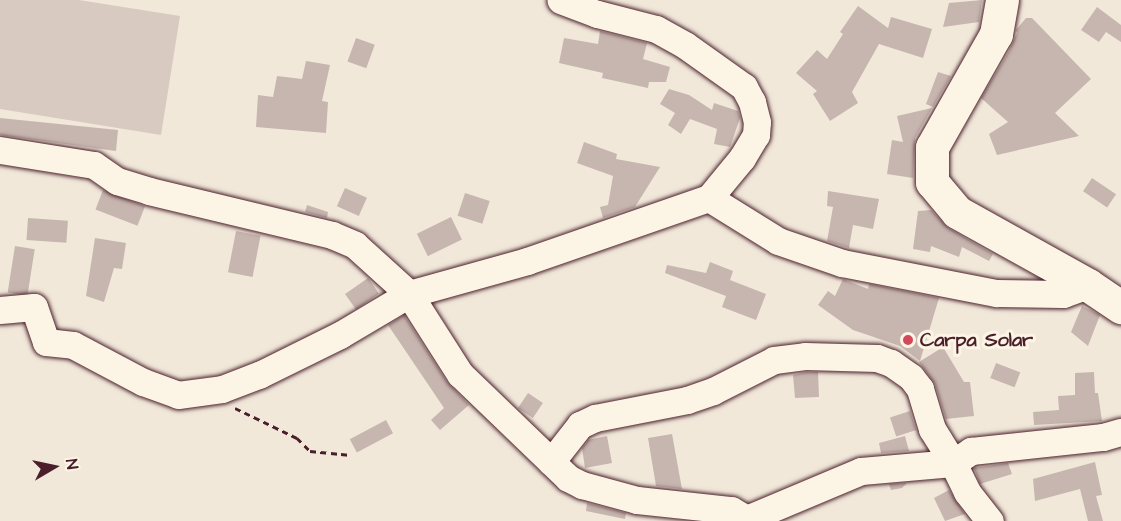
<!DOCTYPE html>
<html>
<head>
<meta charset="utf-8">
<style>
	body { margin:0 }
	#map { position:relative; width:1121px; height:521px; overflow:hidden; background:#f1e8da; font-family:"Architects Daughter",sans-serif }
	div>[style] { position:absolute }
	.green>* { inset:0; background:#d8cac0 }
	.building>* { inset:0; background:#c7b6af; transform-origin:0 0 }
	.path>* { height:3px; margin-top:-1.5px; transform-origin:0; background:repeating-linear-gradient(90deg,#4a1f2b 0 6px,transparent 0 10.5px) }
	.roads { filter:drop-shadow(0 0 2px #4a1f2b) drop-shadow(0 0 2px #4a1f2b) }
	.minor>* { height:27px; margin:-13.5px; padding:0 13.5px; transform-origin:13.5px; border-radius:13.5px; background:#fcf5e5 }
	.major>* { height:33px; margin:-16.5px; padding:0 16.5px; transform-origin:16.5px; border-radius:16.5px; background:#fcf5e5 }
	.dots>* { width:16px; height:16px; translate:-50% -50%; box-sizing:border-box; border:3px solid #fcf5e5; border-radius:50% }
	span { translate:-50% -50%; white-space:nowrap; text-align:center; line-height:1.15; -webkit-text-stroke:6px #fcf5e5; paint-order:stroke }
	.poi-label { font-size:20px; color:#4a1f2b; font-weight:700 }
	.left { translate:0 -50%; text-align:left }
	.north { position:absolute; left:24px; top:437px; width:60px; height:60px; -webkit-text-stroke:4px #fcf5e5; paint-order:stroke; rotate:81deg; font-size:16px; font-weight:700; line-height:24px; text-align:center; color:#4a1f2b }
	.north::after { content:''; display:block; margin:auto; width:21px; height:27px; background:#4a1f2b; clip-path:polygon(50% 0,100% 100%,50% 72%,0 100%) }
</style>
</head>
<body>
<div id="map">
	<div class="green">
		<i style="clip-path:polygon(0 0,79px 0,180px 16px,161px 135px,0 109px)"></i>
	</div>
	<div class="building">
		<i style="clip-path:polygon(982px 0,979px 22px,943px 27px,949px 3px)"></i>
		<i style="clip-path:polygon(858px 6px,888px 28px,891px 17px,932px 29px,923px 58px,879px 44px,852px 92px,858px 103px,830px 121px,813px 94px,817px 91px,796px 73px,817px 50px,827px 59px,843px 34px,840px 32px)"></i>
		<i style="clip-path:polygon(1097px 7px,1121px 25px,1121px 42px,1106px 32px,1099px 42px,1081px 30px)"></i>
		<i style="clip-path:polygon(1026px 18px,1032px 18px,1091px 79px,1055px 113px,1079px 136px,997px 155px,989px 134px,1008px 122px,981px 98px,1008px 53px,1017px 33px,1016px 30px)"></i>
		<i style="clip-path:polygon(600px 31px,647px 43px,643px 59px,670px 67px,666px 82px,649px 82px,648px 88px,602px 78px,603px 73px,559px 63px,564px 38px,598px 44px)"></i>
		<i style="left:356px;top:38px;width:20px;height:25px;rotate:20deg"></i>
		<i style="clip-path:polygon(306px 61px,330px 65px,322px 101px,328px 102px,326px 133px,256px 127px,258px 95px,273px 97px,277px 76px,302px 79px)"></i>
		<i style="clip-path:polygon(938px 72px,951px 76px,933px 107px,926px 104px)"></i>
		<i style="clip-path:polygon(669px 89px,689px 95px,712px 110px,714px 103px,738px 111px,740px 118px,730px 147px,714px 144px,717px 129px,690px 119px,681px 134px,668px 125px,675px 113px,660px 104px)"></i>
		<i style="clip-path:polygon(932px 108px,915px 138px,913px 178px,887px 174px,892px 140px,903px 142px,897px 116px)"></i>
		<i style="clip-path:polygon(0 118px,118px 130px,116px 151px,0 135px)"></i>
		<i style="clip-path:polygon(584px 142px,617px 154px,616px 159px,660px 167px,635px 207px,603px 218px,600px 207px,608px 205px,613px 176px,577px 163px)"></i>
		<i style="left:1092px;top:178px;width:29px;height:16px;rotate:34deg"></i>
		<i style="left:345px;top:188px;width:24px;height:20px;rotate:24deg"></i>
		<i style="left:103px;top:190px;width:45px;height:21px;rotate:21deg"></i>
		<i style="clip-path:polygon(828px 191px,879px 199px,873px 229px,853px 225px,849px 248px,827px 241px,833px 207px,827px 206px)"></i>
		<i style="left:465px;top:193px;width:26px;height:24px;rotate:18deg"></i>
		<i style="clip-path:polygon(307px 205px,328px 212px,327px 218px,305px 212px)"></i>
		<i style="clip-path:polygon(931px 210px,948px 228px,993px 254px,989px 261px,962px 247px,959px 257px,931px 246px,930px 252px,913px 249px,918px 211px)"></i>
		<i style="left:451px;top:217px;width:25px;height:38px;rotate:64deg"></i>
		<i style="left:28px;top:218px;width:40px;height:22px;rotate:4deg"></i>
		<i style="left:236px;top:231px;width:25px;height:42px;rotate:11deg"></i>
		<i style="clip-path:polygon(95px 238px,126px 243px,122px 269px,114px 268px,104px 302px,86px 296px)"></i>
		<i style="left:15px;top:246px;width:20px;height:47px;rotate:9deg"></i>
		<i style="clip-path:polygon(710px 262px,733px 271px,730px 280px,766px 294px,756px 320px,722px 307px,726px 296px,665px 273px,667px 265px,706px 273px)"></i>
		<i style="left:368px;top:278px;width:19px;height:28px;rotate:55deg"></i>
		<i style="clip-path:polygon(843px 279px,868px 289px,869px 284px,939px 298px,920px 361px,900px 346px,853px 330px,818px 305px,828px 291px,835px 296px)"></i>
		<i style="clip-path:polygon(1082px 306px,1100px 315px,1088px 346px,1071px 332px)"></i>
		<i style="clip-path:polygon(404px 315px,447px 382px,469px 405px,440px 430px,431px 420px,444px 408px,388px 325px)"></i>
		<i style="clip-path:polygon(943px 347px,964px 382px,970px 382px,974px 416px,946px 419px,935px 384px,919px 362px)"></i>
		<i style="left:996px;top:363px;width:26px;height:16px;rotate:21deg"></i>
		<i style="clip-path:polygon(806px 372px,818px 372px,819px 397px,795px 398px,793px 375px)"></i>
		<i style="clip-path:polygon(1094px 372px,1095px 393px,1098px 393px,1102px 421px,1034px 425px,1033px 412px,1059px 410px,1058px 396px,1075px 395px,1075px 373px)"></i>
		<i style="left:528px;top:393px;width:18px;height:18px;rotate:34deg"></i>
		<i style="left:910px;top:411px;width:20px;height:21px;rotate:72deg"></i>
		<i style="left:386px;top:420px;width:15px;height:41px;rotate:62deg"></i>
		<i style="clip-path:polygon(672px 434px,682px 489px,656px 486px,648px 438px)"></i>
		<i style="clip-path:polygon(607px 436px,612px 463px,585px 468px,582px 448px,588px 440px)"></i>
		<i style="clip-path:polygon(905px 436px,909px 451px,881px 453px,879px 443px)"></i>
		<i style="clip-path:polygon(1095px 462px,1102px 495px,1096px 496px,1103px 521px,1088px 521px,1080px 489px,1035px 501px,1033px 479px)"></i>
		<i style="clip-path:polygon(1008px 463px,1012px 474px,980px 484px,974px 468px)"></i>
		<i style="clip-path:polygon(907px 483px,902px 488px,891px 490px,889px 484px)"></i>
		<i style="clip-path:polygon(949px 490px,965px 514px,945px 521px,934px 498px)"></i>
		<i style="clip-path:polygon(587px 503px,626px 513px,625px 519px,586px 511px)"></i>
	</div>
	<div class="path">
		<i style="left:235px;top:408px;width:69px;rotate:25.8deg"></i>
		<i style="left:297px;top:438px;width:18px;rotate:45deg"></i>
		<i style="left:310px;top:451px;width:41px;rotate:5.6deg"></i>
	</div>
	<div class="roads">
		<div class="minor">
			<i style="left:0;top:150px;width:95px;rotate:9.1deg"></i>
			<i style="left:94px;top:165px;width:28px;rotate:35deg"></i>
			<i style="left:117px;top:181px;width:34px;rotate:17deg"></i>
			<i style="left:149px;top:191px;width:188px;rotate:13.5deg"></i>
			<i style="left:332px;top:235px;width:25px;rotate:23deg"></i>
			<i style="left:355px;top:245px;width:73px;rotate:42.2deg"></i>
			<i style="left:409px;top:294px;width:123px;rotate:-15.6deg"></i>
			<i style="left:527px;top:261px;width:193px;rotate:-19.1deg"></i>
			<i style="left:709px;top:198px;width:52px;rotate:-50.5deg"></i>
			<i style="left:742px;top:158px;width:27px;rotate:-59deg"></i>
			<i style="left:756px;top:135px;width:13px;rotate:-86deg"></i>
			<i style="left:757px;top:122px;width:21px;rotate:-104deg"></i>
			<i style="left:752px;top:102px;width:17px;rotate:-118deg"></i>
			<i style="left:744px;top:87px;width:72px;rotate:-144.6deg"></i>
			<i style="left:685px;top:45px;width:33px;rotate:-151deg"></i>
			<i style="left:656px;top:29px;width:61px;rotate:-165.7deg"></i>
			<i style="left:597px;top:14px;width:39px;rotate:-159deg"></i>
			<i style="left:709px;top:198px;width:81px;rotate:31.9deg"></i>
			<i style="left:778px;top:241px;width:68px;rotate:19deg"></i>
			<i style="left:842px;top:263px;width:158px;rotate:11deg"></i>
			<i style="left:997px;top:293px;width:66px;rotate:0.9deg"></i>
			<i style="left:1063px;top:294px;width:27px;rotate:-20deg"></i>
			<i style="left:0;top:310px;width:34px;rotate:-5deg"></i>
			<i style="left:34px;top:307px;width:37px;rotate:71deg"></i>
			<i style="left:46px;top:342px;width:27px;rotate:6deg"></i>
			<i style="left:73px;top:345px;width:79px;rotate:27.9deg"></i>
			<i style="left:143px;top:382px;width:37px;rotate:20deg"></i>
			<i style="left:178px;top:395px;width:44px;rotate:-7.8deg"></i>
			<i style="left:222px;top:389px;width:40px;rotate:-21deg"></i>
			<i style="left:259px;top:375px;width:90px;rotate:-26.3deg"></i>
			<i style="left:340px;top:335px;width:80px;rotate:-30.7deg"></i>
			<i style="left:409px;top:294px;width:95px;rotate:57.5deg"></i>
			<i style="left:460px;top:374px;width:150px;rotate:43.9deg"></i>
			<i style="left:568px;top:478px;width:16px;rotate:27deg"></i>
			<i style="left:582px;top:485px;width:57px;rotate:15.3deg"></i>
			<i style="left:637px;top:500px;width:95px;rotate:6.1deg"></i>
			<i style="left:731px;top:510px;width:22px;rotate:30deg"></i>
			<i style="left:551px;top:462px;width:47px;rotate:-51.9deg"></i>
			<i style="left:580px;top:425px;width:17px;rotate:-25deg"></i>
			<i style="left:595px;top:418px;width:94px;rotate:-11.1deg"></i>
			<i style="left:687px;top:400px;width:28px;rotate:-19deg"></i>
			<i style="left:713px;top:391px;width:68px;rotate:-26.9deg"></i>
			<i style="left:774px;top:360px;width:31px;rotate:-7deg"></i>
			<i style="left:805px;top:356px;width:72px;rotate:1.6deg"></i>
			<i style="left:877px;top:358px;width:15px;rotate:20deg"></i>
			<i style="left:891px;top:363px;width:24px;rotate:35deg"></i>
			<i style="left:911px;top:377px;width:15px;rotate:53deg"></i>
			<i style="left:920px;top:389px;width:42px;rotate:73.3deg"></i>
			<i style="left:932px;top:429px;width:40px;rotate:58deg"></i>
			<i style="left:953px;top:463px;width:32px;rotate:64deg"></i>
			<i style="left:967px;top:492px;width:37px;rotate:52deg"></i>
			<i style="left:742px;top:521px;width:129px;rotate:-22.8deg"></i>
			<i style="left:861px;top:471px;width:92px;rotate:-5deg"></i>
			<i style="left:953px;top:463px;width:22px;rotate:-34deg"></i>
			<i style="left:971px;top:451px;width:133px;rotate:-6.1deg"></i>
			<i style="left:1103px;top:437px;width:19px;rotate:-16deg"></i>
		</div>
		<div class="major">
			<i style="left:1002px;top:0;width:35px;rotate:100deg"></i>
			<i style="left:996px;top:34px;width:130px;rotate:119.5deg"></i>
			<i style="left:932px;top:147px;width:35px;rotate:90deg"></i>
			<i style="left:932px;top:182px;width:39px;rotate:50deg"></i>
			<i style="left:957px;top:212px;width:150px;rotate:29.1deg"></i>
			<i style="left:1088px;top:285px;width:40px;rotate:34deg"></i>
		</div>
	</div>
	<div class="dots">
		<i style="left:908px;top:340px;background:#d1495b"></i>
	</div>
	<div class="poi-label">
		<span class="left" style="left:920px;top:340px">Carpa Solar</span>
	</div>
	<div class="north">N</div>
</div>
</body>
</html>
